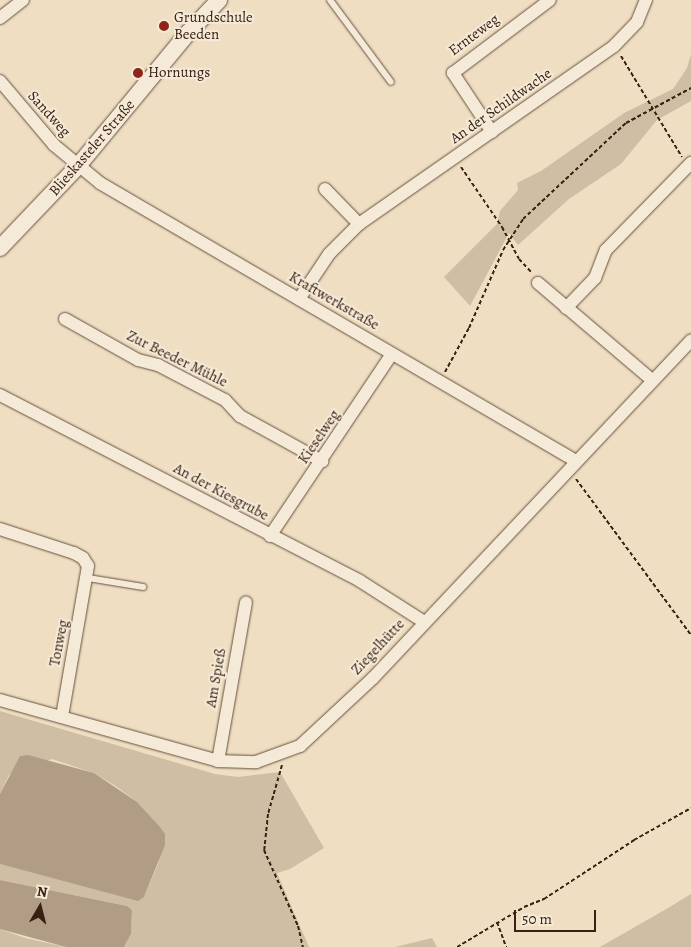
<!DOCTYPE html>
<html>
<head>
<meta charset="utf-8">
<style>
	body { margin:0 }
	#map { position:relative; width:691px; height:947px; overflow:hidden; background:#efdec2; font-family:Alegreya,serif }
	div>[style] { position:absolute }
	.green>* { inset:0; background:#d0bea4 }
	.water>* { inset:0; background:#b19d86 }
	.path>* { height:2px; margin-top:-1px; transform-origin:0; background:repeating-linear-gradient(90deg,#382013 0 4px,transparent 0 6.5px) }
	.roads { filter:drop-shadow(0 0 1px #66503f) drop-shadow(0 0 1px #66503f) }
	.service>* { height:6px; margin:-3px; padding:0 3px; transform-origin:3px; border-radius:3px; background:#f5ead7 }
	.minor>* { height:12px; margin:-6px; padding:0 6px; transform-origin:6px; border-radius:6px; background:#f5ead7 }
	.tertiary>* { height:16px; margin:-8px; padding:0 8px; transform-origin:8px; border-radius:8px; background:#f5ead7 }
	.dots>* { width:14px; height:14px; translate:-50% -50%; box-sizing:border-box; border:2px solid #f5ead7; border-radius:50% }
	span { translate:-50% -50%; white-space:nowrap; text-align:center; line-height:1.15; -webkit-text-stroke:4px #f5ead7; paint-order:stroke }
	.poi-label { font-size:15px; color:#382013 }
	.left { translate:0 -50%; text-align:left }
	.street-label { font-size:15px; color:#382013 }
	.north { position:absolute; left:15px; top:882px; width:50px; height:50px; -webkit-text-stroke:4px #f5ead7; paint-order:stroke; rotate:8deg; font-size:14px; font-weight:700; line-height:20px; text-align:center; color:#382013 }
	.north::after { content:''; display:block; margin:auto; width:18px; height:22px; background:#382013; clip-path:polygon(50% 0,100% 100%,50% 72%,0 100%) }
	.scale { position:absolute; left:514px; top:910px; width:82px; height:22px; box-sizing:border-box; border:2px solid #382013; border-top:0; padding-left:6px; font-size:15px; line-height:18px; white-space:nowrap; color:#382013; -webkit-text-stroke:4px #f5ead7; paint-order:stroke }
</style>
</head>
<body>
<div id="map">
	<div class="green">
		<i style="clip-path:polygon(691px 54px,691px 101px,657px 120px,621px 164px,569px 199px,518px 245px,509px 233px,470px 306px,444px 277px,497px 224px,500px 211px,518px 190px,517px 183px,541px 171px,624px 113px,673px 89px,687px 68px)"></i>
		<i style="clip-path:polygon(0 711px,215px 774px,238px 777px,280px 772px,324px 848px,290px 869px,277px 873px,309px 947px,124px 947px,131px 934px,132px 910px,127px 906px,0 880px,0 864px,138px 900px,144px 897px,158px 864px,165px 834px,137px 802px,117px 787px,94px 773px,52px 759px,9px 775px,0 794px)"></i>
		<i style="clip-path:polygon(691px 894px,691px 947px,600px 947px,668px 908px)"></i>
		<i style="clip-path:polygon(0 929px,25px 938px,66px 947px,0 947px)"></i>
		<i style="clip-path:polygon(432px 938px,437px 947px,395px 947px)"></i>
	</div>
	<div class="water">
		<i style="clip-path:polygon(28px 755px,94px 773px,137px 802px,160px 827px,165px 834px,165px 845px,144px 897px,138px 901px,0 864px,0 794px,20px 756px)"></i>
		<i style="clip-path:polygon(0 880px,127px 906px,132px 910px,131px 934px,124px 947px,66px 947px,0 929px)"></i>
	</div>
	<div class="path">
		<i style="left:621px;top:56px;width:118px;rotate:58.9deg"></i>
		<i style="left:461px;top:167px;width:73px;rotate:55.7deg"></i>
		<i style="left:502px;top:227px;width:36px;rotate:62deg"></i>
		<i style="left:519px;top:259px;width:19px;rotate:47deg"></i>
		<i style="left:445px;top:372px;width:50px;rotate:-61.4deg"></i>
		<i style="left:469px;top:328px;width:85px;rotate:-66.4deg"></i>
		<i style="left:503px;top:250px;width:37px;rotate:-57deg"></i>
		<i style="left:523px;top:219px;width:141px;rotate:-43deg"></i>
		<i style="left:626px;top:123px;width:74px;rotate:-28.3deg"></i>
		<i style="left:576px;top:479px;width:194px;rotate:53.6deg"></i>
		<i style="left:282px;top:765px;width:51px;rotate:105.9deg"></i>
		<i style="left:268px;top:814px;width:36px;rotate:96deg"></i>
		<i style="left:264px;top:850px;width:83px;rotate:65.9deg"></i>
		<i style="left:298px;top:926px;width:22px;rotate:77deg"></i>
		<i style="left:497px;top:922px;width:27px;rotate:70deg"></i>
		<i style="left:457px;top:947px;width:78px;rotate:-30.8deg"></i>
		<i style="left:524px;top:907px;width:22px;rotate:-22deg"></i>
		<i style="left:544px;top:899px;width:108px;rotate:-33.2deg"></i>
		<i style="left:634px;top:840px;width:65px;rotate:-29.3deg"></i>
	</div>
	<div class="roads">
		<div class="service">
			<i style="left:330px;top:0;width:102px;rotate:53.4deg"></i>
			<i style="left:88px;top:578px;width:56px;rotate:9.3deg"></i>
		</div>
		<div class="minor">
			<i style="left:0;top:18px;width:29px;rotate:-38deg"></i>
			<i style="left:0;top:81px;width:84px;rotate:49.8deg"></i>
			<i style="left:54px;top:145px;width:60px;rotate:39.6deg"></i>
			<i style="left:100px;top:183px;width:551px;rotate:30.29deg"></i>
			<i style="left:492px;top:132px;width:71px;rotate:-123.5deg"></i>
			<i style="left:453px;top:73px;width:121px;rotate:-37deg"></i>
			<i style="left:325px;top:189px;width:49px;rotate:45.8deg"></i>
			<i style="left:538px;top:283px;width:150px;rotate:40.4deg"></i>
			<i style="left:299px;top:299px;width:54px;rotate:-56.3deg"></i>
			<i style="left:329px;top:254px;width:42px;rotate:-45deg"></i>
			<i style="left:359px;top:224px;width:311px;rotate:-34.9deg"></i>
			<i style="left:614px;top:46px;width:33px;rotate:-46deg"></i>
			<i style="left:637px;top:22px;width:24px;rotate:-68deg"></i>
			<i style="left:566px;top:308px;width:42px;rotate:-46deg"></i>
			<i style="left:595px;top:278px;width:30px;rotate:-69deg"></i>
			<i style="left:606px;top:250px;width:122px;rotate:-45.7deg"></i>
			<i style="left:65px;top:319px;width:84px;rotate:29.3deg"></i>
			<i style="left:138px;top:360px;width:21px;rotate:14deg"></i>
			<i style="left:158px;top:365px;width:76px;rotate:27.6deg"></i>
			<i style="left:225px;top:400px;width:22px;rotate:47deg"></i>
			<i style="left:240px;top:416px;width:94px;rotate:28.8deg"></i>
			<i style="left:0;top:395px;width:405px;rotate:27.3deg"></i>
			<i style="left:360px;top:581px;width:76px;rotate:32.6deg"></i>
			<i style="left:0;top:529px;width:78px;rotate:18deg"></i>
			<i style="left:74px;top:553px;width:10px;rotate:29deg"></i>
			<i style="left:83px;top:558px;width:9px;rotate:58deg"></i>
			<i style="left:88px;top:566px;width:152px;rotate:99.8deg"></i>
			<i style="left:270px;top:536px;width:219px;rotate:-56.2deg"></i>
			<i style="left:0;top:700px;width:226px;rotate:15.6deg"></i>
			<i style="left:218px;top:761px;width:38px;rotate:2deg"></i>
			<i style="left:256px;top:762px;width:47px;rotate:-20deg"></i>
			<i style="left:300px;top:746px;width:100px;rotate:-43deg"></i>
			<i style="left:373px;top:678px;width:464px;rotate:-46.7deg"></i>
			<i style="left:218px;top:761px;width:161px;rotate:-80deg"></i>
		</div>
		<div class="tertiary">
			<i style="left:0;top:248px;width:113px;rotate:-46.4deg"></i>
			<i style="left:78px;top:166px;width:174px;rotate:-50.4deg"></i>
			<i style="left:189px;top:32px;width:44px;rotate:-46.8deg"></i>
		</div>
	</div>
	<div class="dots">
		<i style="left:164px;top:26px;background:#8f2418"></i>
		<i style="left:138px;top:73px;background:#8f2418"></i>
	</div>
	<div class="poi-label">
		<span class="left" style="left:174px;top:26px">Grundschule<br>Beeden</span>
		<span class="left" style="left:148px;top:73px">Hornungs</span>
	</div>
	<div class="street-label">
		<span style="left:474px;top:35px;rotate:-37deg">Ernteweg</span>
		<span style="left:501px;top:106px;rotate:-35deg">An der Schildwache</span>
		<span style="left:49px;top:114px;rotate:48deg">Sandweg</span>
		<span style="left:92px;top:148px;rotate:-49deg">Blieskasteler Straße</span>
		<span style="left:334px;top:301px;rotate:30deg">Kraftwerkstraße</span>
		<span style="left:177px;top:359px;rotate:26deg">Zur Beeder Mühle</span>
		<span style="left:319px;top:437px;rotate:-56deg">Kieselweg</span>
		<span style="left:221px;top:492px;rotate:28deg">An der Kiesgrube</span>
		<span style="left:59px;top:643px;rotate:-79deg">Tonweg</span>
		<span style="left:378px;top:647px;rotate:-47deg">Ziegelhütte</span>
		<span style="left:216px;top:678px;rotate:-80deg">Am Spieß</span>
	</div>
	<div class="north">N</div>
	<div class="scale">50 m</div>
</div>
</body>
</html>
